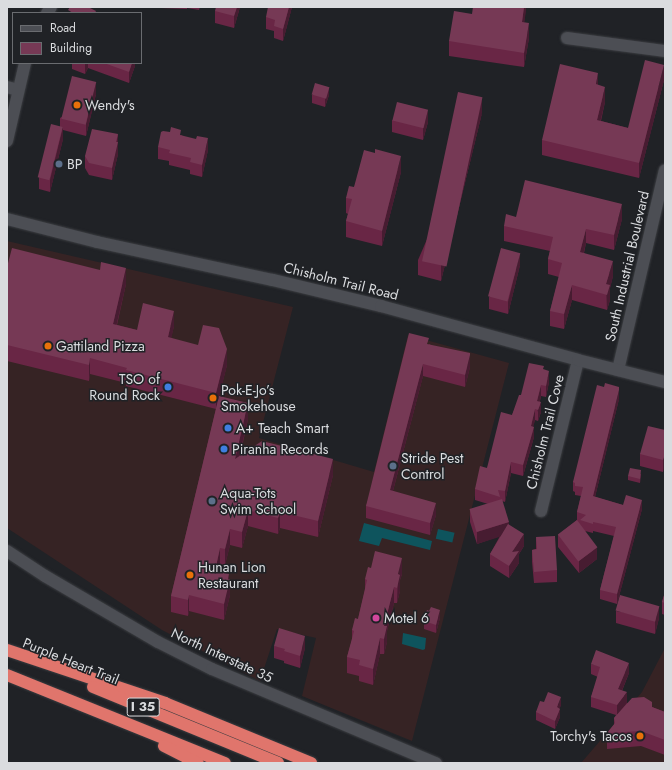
<!DOCTYPE html>
<html>
<head>
<meta charset="utf-8">
<style>
	body { margin:0 }
	#map { position:relative; width:672px; height:770px; overflow:hidden; background:#202226; font-family:Jost,sans-serif }
	div>[style] { position:absolute }
	.commercial>* { inset:0; background:#362324 }
	.water>* { inset:0; background:#0e545d; transform-origin:0 0 }
	.roads { filter:drop-shadow(0 0 1px #3b3d41) drop-shadow(0 0 1px #3b3d41) }
	.minor>* { height:12px; margin:-6px; padding:0 6px; transform-origin:6px; border-radius:6px; background:#4c4e54 }
	.tertiary>* { height:12px; margin:-6px; padding:0 6px; transform-origin:6px; border-radius:6px; background:#4c4e54 }
	.secondary>* { height:12px; margin:-6px; padding:0 6px; transform-origin:6px; border-radius:6px; background:#4c4e54 }
	.motorway>* { height:12px; margin:-6px; padding:0 6px; transform-origin:6px; border-radius:6px; background:#e0756c }
	.wall>* { inset:0; background:#692645 }
	.shaded-wall>* { inset:0; background:#471c31 }
	.building>* { inset:0; background:#763955; transform-origin:0 0 }
	.dots>* { width:11px; height:11px; translate:-50% -50%; box-sizing:border-box; border:2px solid #202226; border-radius:50% }
	span { translate:-50% -50%; white-space:nowrap; text-align:center; line-height:1.15; -webkit-text-stroke:3px #202226; paint-order:stroke }
	.shield-label span { padding:1px 3px; background:#202226; border:1px solid; border-radius:3px; -webkit-text-stroke-width:0 }
	.shield-label { font-size:13px; color:#dadcdf; font-weight:700 }
	.poi-label { font-size:14px; color:#dadcdf }
	.left { translate:0 -50%; text-align:left }
	.right { translate:-100% -50%; text-align:right }
	.street-label { font-size:14px; color:#dadcdf }
	.frame { position:absolute; inset:0; border:8px solid #dadcdf; pointer-events:none }
	.legend { position:absolute; left:12px; top:12px; width:130px; height:52px; box-sizing:border-box; background:#202226; border:1px solid #6a6c70; margin:0; padding:5px 7px; list-style:none; font-size:12px; color:#dadcdf }
	.legend li { display:flex; align-items:center; gap:8px; height:20px }
	.legend b { width:20px; border:1px solid #6a6c70 }
</style>
</head>
<body>
<div id="map">
	<div class="commercial">
		<i style="clip-path:polygon(7px 241px,293px 307px,259px 438px,374px 472px,408px 335px,509px 363px,412px 741px,302px 696px,316px 638px,277px 629px,260px 681px,162px 630px,7px 528px)"></i>
		<i style="clip-path:polygon(665px 648px,665px 763px,581px 763px,642px 692px)"></i>
	</div>
	<div class="water">
		<i style="clip-path:polygon(364px 523px,432px 541px,430px 550px,382px 538px,379px 546px,359px 541px)"></i>
		<i style="left:438px;top:529px;width:17px;height:10px;rotate:13deg"></i>
		<i style="clip-path:polygon(403px 633px,426px 638px,425px 649px,423px 650px,402px 644px)"></i>
	</div>
	<div class="roads">
		<div class="minor">
			<i style="left:567px;top:38px;width:99px;rotate:7.6deg"></i>
			<i style="left:7px;top:87px;width:11px;rotate:15deg"></i>
			<i style="left:618px;top:370px;width:205px;rotate:-76.8deg"></i>
			<i style="left:541px;top:511px;width:155px;rotate:-76.2deg"></i>
		</div>
		<div class="tertiary">
			<i style="left:7px;top:219px;width:93px;rotate:14.3deg"></i>
			<i style="left:97px;top:242px;width:180px;rotate:12.2deg"></i>
			<i style="left:273px;top:280px;width:111px;rotate:13.5deg"></i>
			<i style="left:381px;top:306px;width:204px;rotate:15.3deg"></i>
			<i style="left:578px;top:360px;width:90px;rotate:14.2deg"></i>
		</div>
		<div class="secondary">
			<i style="left:47px;top:13px;width:7px;rotate:-56deg"></i>
			<i style="left:7px;top:141px;width:80px;rotate:-77deg"></i>
			<i style="left:7px;top:551px;width:45px;rotate:33.3deg"></i>
			<i style="left:45px;top:576px;width:131px;rotate:30.3deg"></i>
			<i style="left:158px;top:642px;width:60px;rotate:26.6deg"></i>
			<i style="left:212px;top:669px;width:243px;rotate:22.8deg"></i>
		</div>
		<div class="motorway">
			<i style="left:7px;top:650px;width:167px;rotate:18.5deg"></i>
			<i style="left:165px;top:703px;width:158px;rotate:22.3deg"></i>
			<i style="left:7px;top:675px;width:235px;rotate:22deg"></i>
			<i style="left:93px;top:687px;width:200px;rotate:22.3deg"></i>
			<i style="left:164px;top:746px;width:38px;rotate:27deg"></i>
		</div>
	</div>
	<div class="wall">
		<i style="clip-path:polygon(161px 7px,200px 7px,199px 10px,187px 8px,187px 9px,161px 8px)"></i>
		<i style="clip-path:polygon(240px 7px,234px 28px,215px 23px,215px 11px)"></i>
		<i style="clip-path:polygon(292px 7px,283px 41px,274px 38px,274px 31px,266px 29px,266px 17px)"></i>
		<i style="clip-path:polygon(526px 7px,524px 23px,529px 38px,524px 67px,449px 56px,449px 41px,472px 14px)"></i>
		<i style="clip-path:polygon(72px 63px,135px 63px,135px 66px,129px 83px,88px 68px,85px 74px,72px 69px)"></i>
		<i style="clip-path:polygon(664px 80px,639px 178px,542px 155px,542px 140px,598px 85px,605px 102px,601px 121px,628px 128px)"></i>
		<i style="clip-path:polygon(96px 94px,86px 136px,63px 130px,63px 139px,50px 192px,39px 189px,39px 178px,60px 127px,60px 118px)"></i>
		<i style="clip-path:polygon(312px 95px,329px 95px,325px 107px,312px 103px)"></i>
		<i style="clip-path:polygon(482px 113px,441px 281px,418px 275px,418px 260px)"></i>
		<i style="clip-path:polygon(392px 120px,428px 122px,423px 140px,392px 132px)"></i>
		<i style="clip-path:polygon(118px 134px,118px 154px,112px 180px,89px 175px,85px 168px,85px 156px)"></i>
		<i style="clip-path:polygon(181px 135px,208px 150px,202px 177px,190px 174px,190px 170px,169px 165px,169px 161px,158px 159px,158px 147px)"></i>
		<i style="clip-path:polygon(375px 153px,401px 172px,382px 246px,346px 237px,346px 221px,348px 214px,346px 213px,346px 198px,354px 187px)"></i>
		<i style="clip-path:polygon(516px 217px,622px 219px,614px 250px,586px 243px,584px 253px,613px 276px,610px 288px,610px 300px,607px 310px,572px 300px,564px 329px,550px 326px,550px 311px,559px 277px,548px 274px,548px 259px,550px 251px,504px 241px,504px 226px)"></i>
		<i style="clip-path:polygon(520px 265px,508px 314px,489px 309px,489px 297px)"></i>
		<i style="clip-path:polygon(7px 267px,126px 284px,117px 325px,137px 330px,174px 326px,171px 338px,227px 365px,219px 396px,248px 419px,240px 456px,333px 475px,318px 537px,280px 528px,278px 534px,248px 526px,242px 548px,230px 545px,225px 565px,220px 564px,219px 572px,229px 579px,230px 595px,224px 620px,189px 611px,188px 616px,171px 612px,171px 596px,216px 409px,126px 386px,126px 383px,90px 374px,89px 381px,7px 361px)"></i>
		<i style="clip-path:polygon(429px 344px,470px 367px,465px 387px,423px 376px,393px 491px,436px 515px,430px 535px,366px 518px,366px 506px)"></i>
		<i style="clip-path:polygon(544px 370px,549px 382px,546px 397px,541px 396px,540px 401px,541px 412px,538px 421px,535px 420px,533px 426px,534px 437px,523px 476px,511px 473px,505px 502px,502px 501px,509px 525px,524px 546px,519px 554px,519px 563px,509px 578px,490px 566px,490px 554px,500px 536px,477px 544px,470px 522px,470px 510px,488px 504px,475px 500px,475px 489px,487px 468px,512px 415px,521px 395px)"></i>
		<i style="clip-path:polygon(619px 399px,595px 497px,623px 505px,642px 509px,617px 604px,600px 599px,600px 590px,614px 536px,593px 531px,593px 533px,585px 531px,597px 559px,579px 573px,558px 547px,558px 535px,577px 520px,577px 512px,581px 496px,575px 495px,575px 492px,573px 491px,573px 482px)"></i>
		<i style="clip-path:polygon(665px 430px,663px 472px,640px 466px,640px 454px)"></i>
		<i style="clip-path:polygon(641px 474px,640px 483px,628px 480px,628px 476px)"></i>
		<i style="clip-path:polygon(536px 537px,557px 570px,557px 582px,534px 583px,532px 562px,532px 550px,536px 549px)"></i>
		<i style="clip-path:polygon(402px 574px,400px 580px,400px 591px,397px 603px,394px 603px,387px 631px,387px 642px,384px 654px,380px 654px,373px 685px,359px 681px,359px 676px,347px 673px,347px 657px,352px 640px,352px 630px,358px 619px,365px 590px,365px 579px)"></i>
		<i style="clip-path:polygon(665px 592px,665px 615px,662px 614px,662px 602px)"></i>
		<i style="clip-path:polygon(429px 611px,440px 618px,436px 633px,424px 629px,424px 621px)"></i>
		<i style="clip-path:polygon(616px 611px,659px 618px,655px 634px,616px 623px)"></i>
		<i style="clip-path:polygon(274px 646px,305px 648px,300px 668px,284px 663px,284px 661px,274px 658px)"></i>
		<i style="clip-path:polygon(591px 664px,629px 673px,622px 691px,627px 703px,652px 707px,665px 712px,665px 755px,641px 746px,607px 749px,607px 733px,614px 725px,614px 718px,616px 715px,591px 707px,591px 697px,598px 677px,591px 674px)"></i>
		<i style="clip-path:polygon(544px 702px,561px 705px,559px 709px,560px 717px,555px 729px,536px 720px,536px 712px)"></i>
	</div>
	<div class="shaded-wall">
		<i style="clip-path:polygon(237px 7px,240px 7px,234px 28px,234px 16px)"></i>
		<i style="clip-path:polygon(289px 7px,292px 7px,283px 41px,283px 29px)"></i>
		<i style="clip-path:polygon(524px 7px,526px 7px,526px 11px,522px 37px,522px 22px)"></i>
		<i style="clip-path:polygon(529px 23px,529px 38px,524px 67px,524px 53px)"></i>
		<i style="clip-path:polygon(85px 63px,88px 63px,88px 68px,85px 74px)"></i>
		<i style="clip-path:polygon(132px 63px,135px 63px,135px 66px,129px 83px,129px 72px)"></i>
		<i style="clip-path:polygon(664px 65px,664px 80px,639px 178px,639px 163px)"></i>
		<i style="clip-path:polygon(598px 73px,598px 88px,596px 84px)"></i>
		<i style="clip-path:polygon(96px 82px,96px 94px,86px 136px,86px 124px)"></i>
		<i style="clip-path:polygon(329px 87px,329px 95px,325px 107px,325px 99px)"></i>
		<i style="clip-path:polygon(605px 87px,605px 102px,597px 135px,597px 120px)"></i>
		<i style="clip-path:polygon(482px 97px,482px 113px,441px 281px,441px 265px)"></i>
		<i style="clip-path:polygon(428px 110px,428px 122px,423px 140px,423px 128px)"></i>
		<i style="clip-path:polygon(63px 127px,63px 139px,50px 192px,50px 180px)"></i>
		<i style="clip-path:polygon(118px 134px,118px 154px,112px 180px,112px 168px)"></i>
		<i style="clip-path:polygon(208px 138px,208px 150px,202px 177px,202px 165px)"></i>
		<i style="clip-path:polygon(401px 156px,401px 172px,382px 246px,382px 231px)"></i>
		<i style="clip-path:polygon(622px 204px,622px 219px,614px 250px,614px 235px)"></i>
		<i style="clip-path:polygon(586px 229px,586px 243px,580px 267px,580px 252px)"></i>
		<i style="clip-path:polygon(520px 253px,520px 265px,508px 314px,508px 302px)"></i>
		<i style="clip-path:polygon(613px 261px,613px 276px,610px 288px,610px 300px,607px 310px,606px 284px)"></i>
		<i style="clip-path:polygon(126px 268px,126px 284px,113px 340px,113px 324px)"></i>
		<i style="clip-path:polygon(572px 285px,572px 300px,564px 329px,564px 314px)"></i>
		<i style="clip-path:polygon(174px 311px,174px 326px,168px 353px,168px 337px)"></i>
		<i style="clip-path:polygon(227px 349px,227px 365px,216px 409px,216px 393px)"></i>
		<i style="clip-path:polygon(470px 355px,470px 367px,465px 387px,465px 375px)"></i>
		<i style="clip-path:polygon(90px 358px,90px 374px,89px 381px,89px 365px)"></i>
		<i style="clip-path:polygon(423px 364px,423px 376px,390px 502px,390px 490px)"></i>
		<i style="clip-path:polygon(549px 371px,549px 382px,546px 397px,546px 386px)"></i>
		<i style="clip-path:polygon(541px 385px,541px 396px,537px 412px,537px 401px)"></i>
		<i style="clip-path:polygon(619px 390px,619px 399px,593px 505px,593px 496px)"></i>
		<i style="clip-path:polygon(541px 402px,541px 412px,538px 421px,538px 410px)"></i>
		<i style="clip-path:polygon(248px 403px,248px 419px,235px 474px,235px 459px)"></i>
		<i style="clip-path:polygon(535px 409px,535px 420px,531px 437px,531px 426px)"></i>
		<i style="clip-path:polygon(534px 427px,534px 437px,523px 476px,523px 465px)"></i>
		<i style="clip-path:polygon(665px 454px,665px 466px,663px 472px,663px 460px)"></i>
		<i style="clip-path:polygon(333px 459px,333px 475px,318px 537px,318px 521px)"></i>
		<i style="clip-path:polygon(511px 462px,511px 473px,505px 502px,505px 491px)"></i>
		<i style="clip-path:polygon(642px 500px,642px 509px,617px 604px,617px 594px)"></i>
		<i style="clip-path:polygon(436px 503px,436px 515px,430px 535px,430px 523px)"></i>
		<i style="clip-path:polygon(248px 510px,248px 526px,242px 548px,242px 532px)"></i>
		<i style="clip-path:polygon(280px 512px,280px 528px,278px 534px,278px 518px)"></i>
		<i style="clip-path:polygon(509px 522px,509px 534px,477px 544px,477px 532px)"></i>
		<i style="clip-path:polygon(230px 529px,230px 545px,225px 565px,225px 549px)"></i>
		<i style="clip-path:polygon(524px 534px,524px 546px,519px 554px,519px 563px,509px 578px,509px 566px,512px 552px)"></i>
		<i style="clip-path:polygon(597px 547px,597px 559px,579px 573px,579px 561px)"></i>
		<i style="clip-path:polygon(220px 548px,220px 564px,215px 586px,215px 571px)"></i>
		<i style="clip-path:polygon(402px 558px,402px 574px,400px 580px,400px 591px,397px 603px,398px 574px)"></i>
		<i style="clip-path:polygon(229px 574px,229px 584px,230px 579px,230px 595px,224px 620px,224px 604px)"></i>
		<i style="clip-path:polygon(394px 587px,394px 603px,387px 631px,387px 642px,384px 654px,384px 626px)"></i>
		<i style="clip-path:polygon(189px 595px,189px 611px,188px 616px,188px 600px)"></i>
		<i style="clip-path:polygon(659px 606px,659px 618px,655px 634px,655px 622px)"></i>
		<i style="clip-path:polygon(440px 610px,440px 618px,436px 633px,436px 625px)"></i>
		<i style="clip-path:polygon(305px 636px,305px 648px,300px 668px,300px 656px)"></i>
		<i style="clip-path:polygon(380px 638px,380px 654px,373px 685px,373px 669px)"></i>
		<i style="clip-path:polygon(629px 663px,629px 673px,618px 700px,618px 689px)"></i>
		<i style="clip-path:polygon(627px 692px,627px 703px,617px 715px,617px 705px)"></i>
		<i style="clip-path:polygon(561px 697px,561px 705px,557px 716px,557px 707px)"></i>
		<i style="clip-path:polygon(560px 709px,560px 717px,555px 729px,555px 721px)"></i>
	</div>
	<div class="building">
		<i style="clip-path:polygon(70px 7px,88px 7px,96px 11px,95px 13px,73px 13px,68px 10px)"></i>
		<i style="clip-path:polygon(216px 7px,237px 7px,234px 16px,215px 11px)"></i>
		<i style="clip-path:polygon(268px 7px,289px 7px,283px 29px,274px 26px,275px 20px,266px 17px)"></i>
		<i style="clip-path:polygon(473px 7px,524px 7px,522px 22px,529px 23px,524px 53px,449px 41px,454px 11px,472px 14px)"></i>
		<i style="clip-path:polygon(645px 60px,664px 65px,639px 163px,542px 140px,560px 64px,598px 73px,596px 84px,605px 87px,597px 120px,628px 128px)"></i>
		<i style="clip-path:polygon(104px 63px,132px 63px,129px 72px)"></i>
		<i style="left:72px;top:76px;width:25px;height:44px;rotate:14deg"></i>
		<i style="left:315px;top:83px;width:15px;height:12px;rotate:16deg"></i>
		<i style="left:458px;top:92px;width:25px;height:173px;rotate:12deg"></i>
		<i style="left:397px;top:102px;width:32px;height:19px;rotate:14deg"></i>
		<i style="left:51px;top:124px;width:12px;height:55px;rotate:14deg"></i>
		<i style="clip-path:polygon(171px 127px,181px 130px,180px 135px,196px 139px,197px 136px,208px 138px,202px 165px,190px 162px,191px 158px,169px 153px,170px 150px,158px 147px,161px 132px,163px 131px,170px 132px)"></i>
		<i style="clip-path:polygon(92px 129px,118px 134px,116px 142px,118px 142px,112px 168px,89px 163px,85px 156px)"></i>
		<i style="clip-path:polygon(375px 149px,401px 156px,382px 231px,346px 221px,352px 199px,346px 198px,349px 186px,354px 187px,364px 150px,375px 153px)"></i>
		<i style="clip-path:polygon(525px 180px,622px 204px,614px 235px,586px 229px,580px 252px,613px 261px,606px 284px,610px 285px,607px 295px,572px 285px,564px 314px,550px 311px,562px 263px,548px 259px,553px 237px,504px 226px,506px 214px,516px 217px)"></i>
		<i style="clip-path:polygon(12px 248px,100px 270px,101px 262px,126px 268px,113px 324px,137px 330px,143px 303px,174px 311px,168px 337px,198px 345px,203px 325px,219px 328px,227px 349px,216px 393px,126px 370px,127px 368px,90px 358px,89px 365px,7px 345px,7px 267px)"></i>
		<i style="left:501px;top:248px;width:20px;height:50px;rotate:15deg"></i>
		<i style="clip-path:polygon(409px 333px,429px 338px,427px 344px,470px 353px,470px 355px,465px 375px,423px 364px,390px 490px,436px 503px,430px 523px,366px 506px)"></i>
		<i style="clip-path:polygon(529px 363px,544px 366px,543px 369px,549px 371px,546px 386px,541px 385px,537px 401px,541px 402px,538px 410px,535px 409px,531px 426px,534px 427px,523px 465px,511px 462px,505px 491px,498px 490px,500px 497px,475px 489px,480px 466px,487px 468px,501px 412px,512px 415px,519px 395px,521px 395px)"></i>
		<i style="clip-path:polygon(605px 383px,619px 387px,619px 390px,593px 496px,623px 505px,626px 495px,642px 500px,617px 594px,600px 590px,616px 527px,593px 522px,593px 524px,580px 520px,586px 515px,577px 512px,583px 487px,575px 486px,575px 483px,573px 482px,597px 385px,604px 387px)"></i>
		<i style="clip-path:polygon(219px 396px,248px 403px,235px 459px,262px 441px,333px 459px,318px 521px,280px 512px,278px 518px,248px 510px,242px 532px,230px 529px,225px 549px,220px 548px,215px 571px,229px 574px,228px 579px,230px 579px,224px 604px,189px 595px,188px 600px,171px 596px)"></i>
		<i style="clip-path:polygon(648px 426px,665px 430px,665px 454px,663px 460px,640px 454px)"></i>
		<i style="clip-path:polygon(630px 468px,641px 470px,640px 479px,628px 476px)"></i>
		<i style="left:502px;top:499px;width:24px;height:34px;rotate:73deg"></i>
		<i style="left:577px;top:520px;width:34px;height:24px;rotate:53deg"></i>
		<i style="clip-path:polygon(508px 524px,524px 534px,512px 552px,519px 551px,509px 566px,490px 554px)"></i>
		<i style="clip-path:polygon(555px 536px,557px 570px,534px 572px,532px 550px,537px 549px,536px 537px)"></i>
		<i style="clip-path:polygon(375px 551px,402px 558px,398px 574px,400px 575px,397px 588px,394px 587px,384px 626px,387px 626px,384px 639px,380px 638px,373px 669px,359px 665px,360px 660px,347px 657px,354px 631px,352px 630px,355px 618px,358px 619px,367px 580px,365px 579px,368px 567px,371px 568px)"></i>
		<i style="clip-path:polygon(665px 592px,665px 603px,662px 602px)"></i>
		<i style="left:620px;top:595px;width:41px;height:16px;rotate:16deg"></i>
		<i style="clip-path:polygon(431px 607px,440px 610px,436px 625px,424px 621px,427px 610px,429px 611px)"></i>
		<i style="clip-path:polygon(279px 628px,305px 636px,300px 656px,284px 651px,285px 649px,274px 646px)"></i>
		<i style="clip-path:polygon(596px 650px,629px 663px,618px 689px,627px 692px,617px 705px,591px 697px,600px 667px,591px 664px)"></i>
		<i style="clip-path:polygon(548px 692px,561px 697px,557px 707px,560px 709px,555px 721px,536px 712px,540px 701px,544px 702px)"></i>
		<i style="clip-path:polygon(644px 697px,652px 702px,652px 707px,665px 712px,665px 740px,641px 731px,607px 733px,615px 723px,614px 718px,632px 698px)"></i>
	</div>
	<div class="dots">
		<i style="left:77px;top:105px;background:#e8710a"></i>
		<i style="left:59px;top:164px;background:#5c6f8a"></i>
		<i style="left:48px;top:346px;background:#e8710a"></i>
		<i style="left:168px;top:387px;background:#3f7fe0"></i>
		<i style="left:213px;top:398px;background:#e8710a"></i>
		<i style="left:228px;top:428px;background:#3f7fe0"></i>
		<i style="left:224px;top:449px;background:#3f7fe0"></i>
		<i style="left:393px;top:466px;background:#5c6f8a"></i>
		<i style="left:212px;top:501px;background:#5c6f8a"></i>
		<i style="left:190px;top:575px;background:#e8710a"></i>
		<i style="left:376px;top:618px;background:#d1479c"></i>
		<i style="left:640px;top:736px;background:#e8710a"></i>
	</div>
	<div class="shield-label">
		<span style="left:143px;top:707px">I 35</span>
	</div>
	<div class="poi-label">
		<span class="left" style="left:85px;top:105px">Wendy's</span>
		<span class="left" style="left:67px;top:164px">BP</span>
		<span class="left" style="left:56px;top:346px">Gattiland Pizza</span>
		<span class="right" style="left:160px;top:387px">TSO of<br>Round Rock</span>
		<span class="left" style="left:221px;top:398px">Pok-E-Jo’s<br>Smokehouse</span>
		<span class="left" style="left:236px;top:428px">A+ Teach Smart</span>
		<span class="left" style="left:232px;top:449px">Piranha Records</span>
		<span class="left" style="left:401px;top:466px">Stride Pest<br>Control</span>
		<span class="left" style="left:220px;top:501px">Aqua-Tots<br>Swim School</span>
		<span class="left" style="left:198px;top:575px">Hunan Lion<br>Restaurant</span>
		<span class="left" style="left:384px;top:618px">Motel 6</span>
		<span class="right" style="left:632px;top:736px">Torchy's Tacos</span>
	</div>
	<div class="street-label">
		<span style="left:627px;top:266px;rotate:-77deg">South Industrial Boulevard</span>
		<span style="left:341px;top:281px;rotate:14deg">Chisholm Trail Road</span>
		<span style="left:545px;top:432px;rotate:-76deg">Chisholm Trail Cove</span>
		<span style="left:222px;top:655px;rotate:25deg">North Interstate 35</span>
		<span style="left:71px;top:661px;rotate:22deg">Purple Heart Trail</span>
	</div>
	<div class="frame"></div>
	<ul class="legend">
	<li><b style="height:5px;background:#4c4e54"></b>Road</li>
	<li><b style="height:11px;background:#763955"></b>Building</li>
	</ul>
</div>
</body>
</html>
